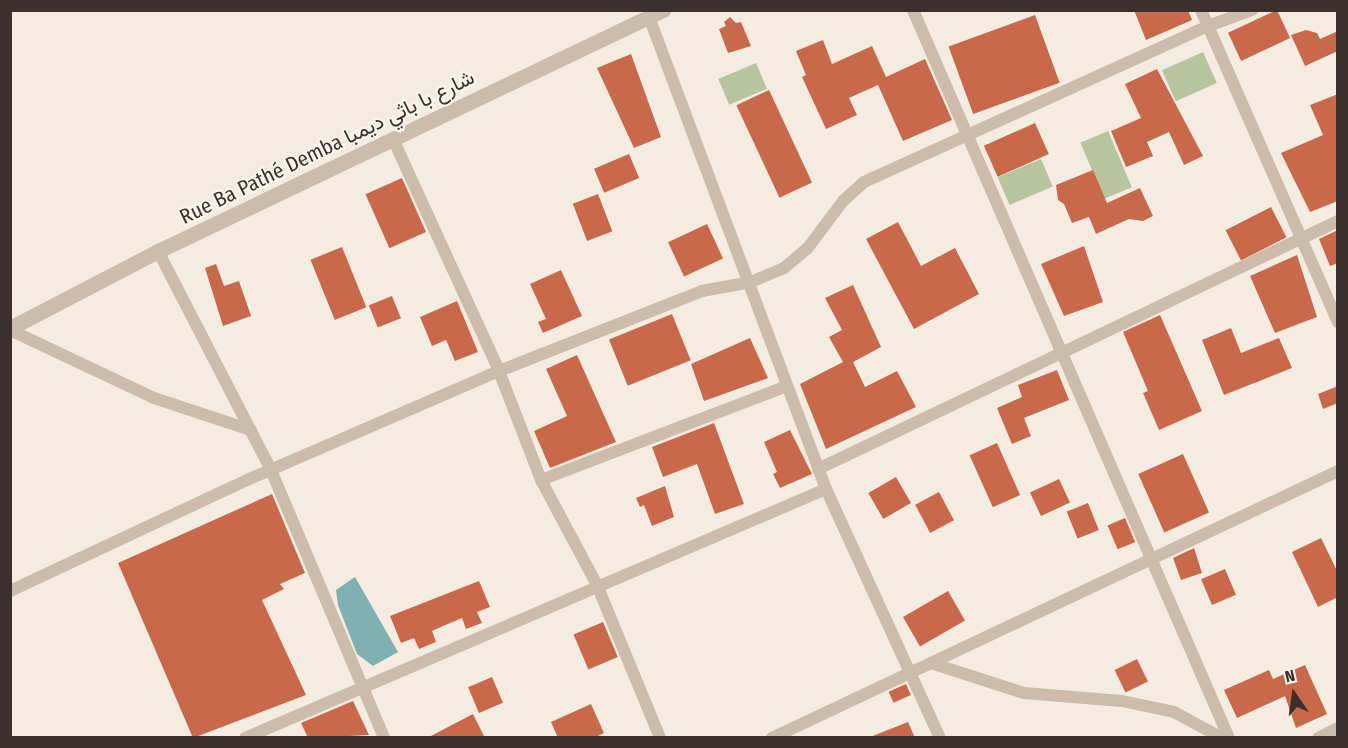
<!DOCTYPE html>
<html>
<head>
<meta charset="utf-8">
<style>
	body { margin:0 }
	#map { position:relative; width:1348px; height:748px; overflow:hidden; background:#f4ebe1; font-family:"Fira Sans Condensed",Vazirmatn,sans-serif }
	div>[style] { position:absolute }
	.green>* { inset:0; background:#b8c4a0; transform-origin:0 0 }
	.water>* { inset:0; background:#7fb0b2 }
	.building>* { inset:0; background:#c8694b; transform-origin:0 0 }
	.minor>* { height:12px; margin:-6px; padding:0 6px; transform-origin:6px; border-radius:6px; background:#cdbbac }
	.tertiary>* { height:15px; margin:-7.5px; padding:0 7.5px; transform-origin:7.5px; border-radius:7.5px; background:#cdbbac }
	span { translate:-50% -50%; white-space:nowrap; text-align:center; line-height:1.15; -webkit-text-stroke:4.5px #fbf5ee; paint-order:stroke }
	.street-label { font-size:21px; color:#3b302b }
	.frame { position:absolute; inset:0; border:12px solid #3b302b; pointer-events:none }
	.north { position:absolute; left:1264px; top:664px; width:60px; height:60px; -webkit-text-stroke:4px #fbf5ee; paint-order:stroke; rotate:347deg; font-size:16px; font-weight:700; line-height:24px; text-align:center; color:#3b302b }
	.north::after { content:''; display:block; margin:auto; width:21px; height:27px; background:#3b302b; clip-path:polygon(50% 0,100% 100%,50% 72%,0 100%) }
</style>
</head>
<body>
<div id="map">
	<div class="green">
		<i style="left:1203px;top:52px;width:34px;height:45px;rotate:66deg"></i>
		<i style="left:756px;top:63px;width:28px;height:41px;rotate:67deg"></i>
		<i style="left:1108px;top:131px;width:61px;height:30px;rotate:67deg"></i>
		<i style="left:1041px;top:159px;width:30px;height:47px;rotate:67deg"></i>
	</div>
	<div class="water">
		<i style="clip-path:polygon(355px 577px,398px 652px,373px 666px,357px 654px,338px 605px,336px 590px)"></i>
	</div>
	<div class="building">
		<i style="clip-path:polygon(1134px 10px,1188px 10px,1192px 20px,1146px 40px)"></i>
		<i style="left:1277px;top:10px;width:31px;height:54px;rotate:65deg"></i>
		<i style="left:1035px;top:15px;width:72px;height:92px;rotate:70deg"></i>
		<i style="clip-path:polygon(730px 17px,736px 23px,741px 22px,751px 46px,728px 53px,719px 29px,726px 26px,724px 22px)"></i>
		<i style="clip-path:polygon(1306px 30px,1317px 33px,1320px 39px,1338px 31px,1338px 51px,1305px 66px,1291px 35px)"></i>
		<i style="clip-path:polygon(823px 40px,832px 64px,872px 46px,886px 77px,925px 59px,952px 120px,903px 141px,878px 85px,849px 98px,857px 115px,826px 129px,802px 77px,806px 75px,796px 51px)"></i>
		<i style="clip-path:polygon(631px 54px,661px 137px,634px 148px,597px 68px)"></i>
		<i style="clip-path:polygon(1157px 69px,1203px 156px,1184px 165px,1169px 132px,1147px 142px,1153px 156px,1126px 167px,1111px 131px,1141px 118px,1125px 84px)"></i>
		<i style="left:769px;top:90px;width:102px;height:36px;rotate:65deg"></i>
		<i style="clip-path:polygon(1338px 94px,1338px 201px,1310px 212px,1281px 153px,1323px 135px,1310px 105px)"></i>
		<i style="left:1035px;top:123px;width:34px;height:56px;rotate:66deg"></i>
		<i style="left:629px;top:154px;width:26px;height:38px;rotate:67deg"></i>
		<i style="clip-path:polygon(1093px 170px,1107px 203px,1140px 188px,1153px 216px,1143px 221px,1129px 219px,1096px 234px,1089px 217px,1072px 223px,1064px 204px,1058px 200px,1056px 185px)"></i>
		<i style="left:402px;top:178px;width:59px;height:40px;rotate:66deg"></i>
		<i style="left:598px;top:194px;width:40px;height:27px;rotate:69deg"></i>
		<i style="left:1271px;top:207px;width:34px;height:51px;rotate:63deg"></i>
		<i style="clip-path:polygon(898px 222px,921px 266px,955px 248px,979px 294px,914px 329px,866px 239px)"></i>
		<i style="left:707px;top:224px;width:38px;height:43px;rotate:65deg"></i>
		<i style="clip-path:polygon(1338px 230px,1338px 263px,1330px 266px,1319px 239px)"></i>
		<i style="clip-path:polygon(1084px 246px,1103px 302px,1064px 316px,1041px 264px)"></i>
		<i style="left:342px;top:247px;width:65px;height:34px;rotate:68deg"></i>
		<i style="clip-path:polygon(1297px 255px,1317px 317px,1275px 333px,1250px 276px)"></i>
		<i style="clip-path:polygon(216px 264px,224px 286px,239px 281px,251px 316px,223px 326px,205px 268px)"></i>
		<i style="clip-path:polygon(561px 270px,582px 316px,543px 333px,538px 322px,546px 319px,530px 284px)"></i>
		<i style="clip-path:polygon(853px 285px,881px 347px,853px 362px,865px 387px,897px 371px,916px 407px,826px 449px,800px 384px,843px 362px,829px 337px,842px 330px,825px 298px)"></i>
		<i style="left:392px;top:296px;width:24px;height:25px;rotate:68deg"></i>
		<i style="clip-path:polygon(457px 301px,478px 352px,455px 361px,446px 340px,432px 346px,420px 317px)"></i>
		<i style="left:672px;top:314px;width:50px;height:68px;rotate:68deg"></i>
		<i style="clip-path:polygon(1160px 315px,1202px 411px,1159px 430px,1143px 393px,1148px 391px,1123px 332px)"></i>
		<i style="clip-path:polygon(1231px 328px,1241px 353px,1279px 338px,1292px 368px,1224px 395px,1202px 340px)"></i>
		<i style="clip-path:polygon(750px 338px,768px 378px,704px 401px,691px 364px)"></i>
		<i style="clip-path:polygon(577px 355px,616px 442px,550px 468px,534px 431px,567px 416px,546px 369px)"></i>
		<i style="clip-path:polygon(1057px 370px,1069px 400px,1024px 418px,1031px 436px,1012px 444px,997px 408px,1022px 397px,1018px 385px)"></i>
		<i style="clip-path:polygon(1338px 386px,1338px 403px,1323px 409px,1318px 394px)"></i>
		<i style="clip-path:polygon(714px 423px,744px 504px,715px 514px,697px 464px,663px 477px,652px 447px)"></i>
		<i style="clip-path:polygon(790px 430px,812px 474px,780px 488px,773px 474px,777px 472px,764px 442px)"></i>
		<i style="left:997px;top:443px;width:57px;height:30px;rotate:66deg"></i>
		<i style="left:1183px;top:454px;width:64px;height:49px;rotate:66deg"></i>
		<i style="left:896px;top:477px;width:30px;height:32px;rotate:60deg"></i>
		<i style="left:1059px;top:479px;width:26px;height:32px;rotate:65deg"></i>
		<i style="clip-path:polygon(665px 486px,674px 517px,652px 526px,644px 505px,640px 507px,636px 498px)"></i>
		<i style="left:939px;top:492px;width:32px;height:27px;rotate:62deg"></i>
		<i style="clip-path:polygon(272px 494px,305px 573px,280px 584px,284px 589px,262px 600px,306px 695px,193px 738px,118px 563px)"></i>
		<i style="left:1088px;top:503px;width:29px;height:23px;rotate:68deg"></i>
		<i style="left:1125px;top:518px;width:26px;height:19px;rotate:67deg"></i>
		<i style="clip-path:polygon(1321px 538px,1338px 573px,1338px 597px,1318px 607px,1292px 552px)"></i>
		<i style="clip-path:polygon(1194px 548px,1202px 573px,1181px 580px,1173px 558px)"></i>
		<i style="left:1225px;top:569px;width:28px;height:26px;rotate:67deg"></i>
		<i style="clip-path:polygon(479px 581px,490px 607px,477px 612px,482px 623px,466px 629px,462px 618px,443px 626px,432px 631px,436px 642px,419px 649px,414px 638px,401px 643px,390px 616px)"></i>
		<i style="left:948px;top:591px;width:34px;height:52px;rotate:60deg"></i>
		<i style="left:603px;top:622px;width:38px;height:32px;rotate:67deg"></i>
		<i style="left:1137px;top:659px;width:25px;height:25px;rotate:64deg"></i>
		<i style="clip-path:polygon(1305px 665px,1327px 714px,1296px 728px,1285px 696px,1237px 718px,1224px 690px,1269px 670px,1273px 679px)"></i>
		<i style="left:492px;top:677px;width:28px;height:26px;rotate:67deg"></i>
		<i style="left:906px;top:684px;width:12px;height:19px;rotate:66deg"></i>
		<i style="clip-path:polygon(353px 701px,369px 735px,308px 738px,301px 723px)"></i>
		<i style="clip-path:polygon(591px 704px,604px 733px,594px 738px,558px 738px,551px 722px)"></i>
		<i style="clip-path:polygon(473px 714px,485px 738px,427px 738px)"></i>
		<i style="clip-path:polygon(908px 722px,915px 738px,870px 738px,870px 737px)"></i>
	</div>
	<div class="minor">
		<i style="left:913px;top:10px;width:794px;rotate:66.54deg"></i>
		<i style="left:1201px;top:10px;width:341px;rotate:66.3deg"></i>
		<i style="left:649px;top:17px;width:504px;rotate:69.44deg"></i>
		<i style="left:826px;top:489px;width:274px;rotate:65.4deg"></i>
		<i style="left:393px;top:139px;width:255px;rotate:65.4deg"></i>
		<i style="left:499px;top:371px;width:117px;rotate:68.9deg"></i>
		<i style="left:541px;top:480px;width:119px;rotate:61.9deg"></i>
		<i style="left:597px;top:585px;width:165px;rotate:67.6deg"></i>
		<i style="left:158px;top:251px;width:246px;rotate:62.7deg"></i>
		<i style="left:271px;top:470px;width:291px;rotate:67.1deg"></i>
		<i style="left:10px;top:330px;width:159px;rotate:25.3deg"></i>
		<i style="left:154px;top:398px;width:102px;rotate:18.3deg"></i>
		<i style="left:818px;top:469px;width:576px;rotate:-25.5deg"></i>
		<i style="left:541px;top:480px;width:263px;rotate:-20.9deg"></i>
		<i style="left:10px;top:591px;width:262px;rotate:-25.1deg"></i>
		<i style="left:247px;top:480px;width:275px;rotate:-23.4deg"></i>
		<i style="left:499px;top:371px;width:218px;rotate:-21.5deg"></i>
		<i style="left:702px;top:291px;width:50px;rotate:-10.4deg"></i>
		<i style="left:751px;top:282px;width:36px;rotate:-23deg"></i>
		<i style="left:784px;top:268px;width:30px;rotate:-40deg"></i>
		<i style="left:807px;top:249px;width:60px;rotate:-53.1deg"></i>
		<i style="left:843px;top:201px;width:28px;rotate:-42deg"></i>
		<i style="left:864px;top:182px;width:378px;rotate:-24.4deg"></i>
		<i style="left:1208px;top:26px;width:47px;rotate:-20deg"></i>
		<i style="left:931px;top:663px;width:98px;rotate:17.9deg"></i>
		<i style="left:1024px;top:693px;width:98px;rotate:4.7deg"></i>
		<i style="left:1122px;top:701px;width:53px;rotate:11.9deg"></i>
		<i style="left:1174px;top:712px;width:55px;rotate:28.4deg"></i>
		<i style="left:245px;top:738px;width:632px;rotate:-23.2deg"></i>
		<i style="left:772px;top:738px;width:626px;rotate:-25.25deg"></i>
		<i style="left:1318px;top:738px;width:22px;rotate:-27deg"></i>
	</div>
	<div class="tertiary">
		<i style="left:10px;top:328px;width:167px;rotate:-27.5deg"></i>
		<i style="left:158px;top:251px;width:560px;rotate:-25.51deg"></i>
	</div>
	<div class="street-label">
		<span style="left:327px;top:147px;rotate:-26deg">Rue Ba Pathé Demba شارع با باثي ديمبا</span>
	</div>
	<div class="frame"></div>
	<div class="north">N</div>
</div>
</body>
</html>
